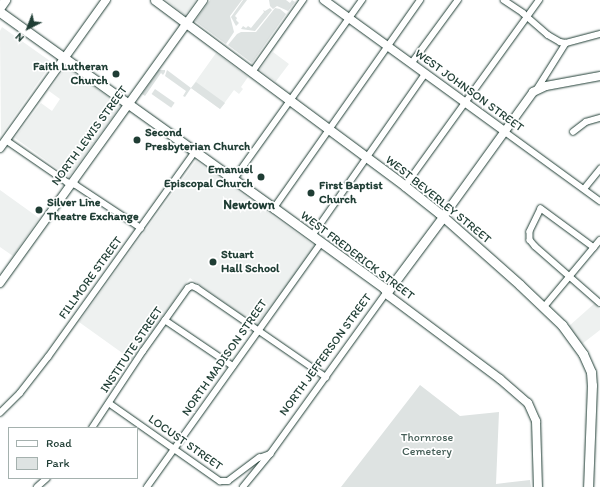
<!DOCTYPE html>
<html>
<head>
<meta charset="utf-8">
<style>
	body { margin:0 }
	#map { position:relative; width:600px; height:487px; overflow:hidden; background:#fff; font-family:Itim,sans-serif }
	div>[style] { position:absolute }
	.built>* { inset:0; background:#eef1f0; transform-origin:0 0 }
	.green>* { inset:0; background:#dee3e2; transform-origin:0 0 }
	.roads { filter:drop-shadow(0 0 1px #1f3d34) drop-shadow(0 0 1px #1f3d34) }
	.street>* { height:5.5px; margin:-2.75px; padding:0 2.75px; transform-origin:2.75px; border-radius:2.75px; background:#fff }
	.secondary>* { height:8px; margin:-4px; padding:0 4px; transform-origin:4px; border-radius:4px; background:#fff }
	.primary>* { height:9px; margin:-4.5px; padding:0 4.5px; transform-origin:4.5px; border-radius:4.5px; background:#fff }
	.dots>* { width:11px; height:11px; translate:-50% -50%; box-sizing:border-box; border:2px solid #fff; border-radius:50% }
	span { translate:-50% -50%; white-space:nowrap; text-align:center; line-height:1.15; -webkit-text-stroke:3.5px #fff; paint-order:stroke }
	.poi-label { font-size:12px; color:#1f3d34; font-weight:700 }
	.right { translate:-100% -50%; text-align:right }
	.left { translate:0 -50%; text-align:left }
	.street-label { font-size:12px; color:#1f3d34 }
	.park-label { font-size:12px; color:#455e57 }
	.neighbourhood-label { font-size:13px; color:#1f3d34; font-weight:700 }
	.legend { position:absolute; left:8px; top:427px; width:130px; height:52px; box-sizing:border-box; background:#fff; border:1px solid #a5b1ae; margin:0; padding:5px 7px; list-style:none; font-size:12px; color:#1f3d34 }
	.legend li { display:flex; align-items:center; gap:8px; height:20px }
	.legend b { width:20px; border:1px solid #a5b1ae }
	.north { position:absolute; left:8px; top:8px; width:40px; height:40px; -webkit-text-stroke:3px #fff; paint-order:stroke; rotate:222deg; font-size:11px; font-weight:700; line-height:16px; text-align:center; color:#1f3d34 }
	.north::after { content:''; display:block; margin:auto; width:14px; height:18px; background:#1f3d34; clip-path:polygon(50% 0,100% 100%,50% 72%,0 100%) }
</style>
</head>
<body>
<div id="map">
	<div class="built">
		<i style="clip-path:polygon(166px 0,196px 0,185px 15px)"></i>
		<i style="clip-path:polygon(2px 27px,50px 61px,51px 64px,1px 135px,0 31px)"></i>
		<i style="left:273px;top:52px;width:20px;height:22px;rotate:37deg"></i>
		<i style="clip-path:polygon(216px 53px,248px 77px,241px 87px,243px 89px,239px 94px,234px 90px,220px 109px,191px 88px)"></i>
		<i style="clip-path:polygon(66px 67px,121px 106px,69px 177px,15px 138px,41px 103px,52px 111px,60px 99px,49px 91px)"></i>
		<i style="clip-path:polygon(196px 161px,315px 246px,257px 326px,190px 278px,132px 360px,79px 322px)"></i>
		<i style="clip-path:polygon(0 190px,39px 218px,13px 256px,0 247px)"></i>
		<i style="clip-path:polygon(595px 303px,600px 309px,600px 330px,582px 344px,569px 326px)"></i>
	</div>
	<div class="green">
		<i style="clip-path:polygon(210px 0,242px 0,230px 16px,234px 32px,226px 44px,195px 21px)"></i>
		<i style="clip-path:polygon(243px 0,247px 0,235px 16px,237px 18px,236px 20px,239px 23px,236px 26px,231px 17px)"></i>
		<i style="clip-path:polygon(269px 0,286px 0,290px 3px,292px 0,295px 2px,288px 11px,277px 6px,273px 9px,270px 6px)"></i>
		<i style="clip-path:polygon(270px 8px,272px 10px,255px 31px,241px 29px,243px 26px,246px 28px,248px 26px,251px 28px,264px 12px,263px 10px,265px 11px)"></i>
		<i style="clip-path:polygon(275px 8px,280px 9px,286px 14px,252px 63px,228px 45px,237px 34px,241px 32px,256px 32px)"></i>
		<i style="clip-path:polygon(159px 70px,165px 70px,165px 72px,163px 75px,161px 73px,145px 96px,142px 94px)"></i>
		<i style="clip-path:polygon(167px 70px,191px 88px,196px 82px,225px 103px,220px 109px,191px 88px,185px 97px,183px 96px,186px 91px,165px 76px)"></i>
		<i style="left:155px;top:89px;width:24px;height:6px;rotate:35deg"></i>
		<i style="clip-path:polygon(420px 385px,460px 416px,499px 412px,496px 484px,530px 480px,531px 487px,341px 487px)"></i>
	</div>
	<div class="roads">
		<div class="street">
			<i style="left:504px;top:0;width:23px;rotate:34deg"></i>
			<i style="left:523px;top:13px;width:33px;rotate:41deg"></i>
			<i style="left:548px;top:35px;width:14px;rotate:30deg"></i>
			<i style="left:560px;top:42px;width:6px;rotate:9deg"></i>
			<i style="left:411px;top:64px;width:79px;rotate:-53.7deg"></i>
			<i style="left:253px;top:71px;width:87px;rotate:-54.8deg"></i>
			<i style="left:537px;top:89px;width:54px;rotate:-57.8deg"></i>
			<i style="left:566px;top:43px;width:35px;rotate:-15deg"></i>
			<i style="left:504px;top:131px;width:119px;rotate:36.1deg"></i>
			<i style="left:573px;top:132px;width:16px;rotate:-38deg"></i>
			<i style="left:586px;top:122px;width:15px;rotate:-16deg"></i>
			<i style="left:6px;top:140px;width:74px;rotate:34.5deg"></i>
			<i style="left:67px;top:182px;width:9px;rotate:18deg"></i>
			<i style="left:76px;top:185px;width:78px;rotate:33.5deg"></i>
			<i style="left:234px;top:179px;width:220px;rotate:-54.4deg"></i>
			<i style="left:405px;top:186px;width:229px;rotate:-54.2deg"></i>
			<i style="left:584px;top:189px;width:26px;rotate:-51deg"></i>
			<i style="left:274px;top:208px;width:254px;rotate:-54.9deg"></i>
			<i style="left:312px;top:236px;width:198px;rotate:-55.1deg"></i>
			<i style="left:594px;top:248px;width:66px;rotate:-143.7deg"></i>
			<i style="left:541px;top:209px;width:25px;rotate:116deg"></i>
			<i style="left:530px;top:232px;width:8px;rotate:90deg"></i>
			<i style="left:530px;top:240px;width:8px;rotate:50deg"></i>
			<i style="left:535px;top:246px;width:86px;rotate:41.2deg"></i>
			<i style="left:544px;top:307px;width:87px;rotate:-50.1deg"></i>
			<i style="left:165px;top:320px;width:82px;rotate:34.1deg"></i>
			<i style="left:109px;top:403px;width:136px;rotate:35.1deg"></i>
			<i style="left:220px;top:481px;width:8px"></i>
			<i style="left:228px;top:481px;width:39px;rotate:-37deg"></i>
			<i style="left:259px;top:458px;width:12px;rotate:-20deg"></i>
			<i style="left:0;top:413px;width:28px;rotate:-45deg"></i>
			<i style="left:20px;top:393px;width:46px;rotate:-52.1deg"></i>
			<i style="left:48px;top:357px;width:252px;rotate:-54.4deg"></i>
			<i style="left:92px;top:428px;width:92px;rotate:-56.5deg"></i>
			<i style="left:143px;top:351px;width:77px;rotate:-54.5deg"></i>
			<i style="left:188px;top:288px;width:4px;rotate:-27deg"></i>
			<i style="left:192px;top:286px;width:5px;rotate:22deg"></i>
			<i style="left:197px;top:288px;width:157px;rotate:34.6deg"></i>
			<i style="left:37px;top:487px;width:13px;rotate:-42deg"></i>
			<i style="left:147px;top:487px;width:300px;rotate:-54.5deg"></i>
			<i style="left:243px;top:487px;width:43px;rotate:-50.7deg"></i>
			<i style="left:270px;top:454px;width:200px;rotate:-54.2deg"></i>
		</div>
		<div class="secondary">
			<i style="left:324px;top:0;width:223px;rotate:36deg"></i>
			<i style="left:0;top:148px;width:182px;rotate:-54.4deg"></i>
			<i style="left:443px;top:217px;width:154px;rotate:-54.2deg"></i>
			<i style="left:533px;top:92px;width:14px;rotate:-25deg"></i>
			<i style="left:546px;top:86px;width:55px;rotate:-10.5deg"></i>
			<i style="left:0;top:283px;width:348px;rotate:-54.3deg"></i>
			<i style="left:387px;top:292px;width:4px;rotate:63deg"></i>
			<i style="left:389px;top:296px;width:139px;rotate:36.8deg"></i>
			<i style="left:500px;top:379px;width:37px;rotate:41deg"></i>
			<i style="left:528px;top:403px;width:20px;rotate:66deg"></i>
			<i style="left:536px;top:421px;width:66px;rotate:88.3deg"></i>
		</div>
		<div class="primary">
			<i style="left:155px;top:0;width:312px;rotate:36.6deg"></i>
			<i style="left:405px;top:186px;width:43px;rotate:38.5deg"></i>
			<i style="left:439px;top:213px;width:108px;rotate:41.6deg"></i>
			<i style="left:520px;top:285px;width:58px;rotate:43.6deg"></i>
			<i style="left:562px;top:325px;width:36px;rotate:54deg"></i>
			<i style="left:583px;top:354px;width:20px;rotate:66deg"></i>
			<i style="left:591px;top:372px;width:13px;rotate:86deg"></i>
			<i style="left:592px;top:385px;width:102px;rotate:92.2deg"></i>
			<i style="left:0;top:7px;width:9px;rotate:-54deg"></i>
			<i style="left:0;top:12px;width:337px;rotate:35.6deg"></i>
			<i style="left:274px;top:208px;width:136px;rotate:36deg"></i>
			<i style="left:384px;top:288px;width:5px;rotate:53deg"></i>
			<i style="left:387px;top:292px;width:94px;rotate:-53.3deg"></i>
		</div>
	</div>
	<div class="dots">
		<i style="left:116px;top:74px;background:#1f3d34"></i>
		<i style="left:137px;top:140px;background:#1f3d34"></i>
		<i style="left:261px;top:177px;background:#1f3d34"></i>
		<i style="left:311px;top:193px;background:#1f3d34"></i>
		<i style="left:39px;top:210px;background:#1f3d34"></i>
		<i style="left:213px;top:262px;background:#1f3d34"></i>
	</div>
	<div class="poi-label">
		<span class="right" style="left:108px;top:74px">Faith Lutheran<br>Church</span>
		<span class="left" style="left:145px;top:140px">Second<br>Presbyterian Church</span>
		<span class="right" style="left:253px;top:177px">Emanuel<br>Episcopal Church</span>
		<span class="left" style="left:319px;top:193px">First Baptist<br>Church</span>
		<span class="left" style="left:47px;top:210px">Silver Line<br>Theatre Exchange</span>
		<span class="left" style="left:221px;top:262px">Stuart<br>Hall School</span>
	</div>
	<div class="street-label">
		<span style="left:469px;top:91px;rotate:36deg">WEST JOHNSON STREET</span>
		<span style="left:90px;top:136px;rotate:-54deg">NORTH LEWIS STREET</span>
		<span style="left:438px;top:200px;rotate:39deg">WEST BEVERLEY STREET</span>
		<span style="left:357px;top:256px;rotate:37deg">WEST FREDERICK STREET</span>
		<span style="left:91px;top:278px;rotate:-54deg">FILLMORE STREET</span>
		<span style="left:132px;top:350px;rotate:-56deg">INSTITUTE STREET</span>
		<span style="left:326px;top:355px;rotate:-54deg">NORTH JEFFERSON STREET</span>
		<span style="left:225px;top:358px;rotate:-55deg">NORTH MADISON STREET</span>
		<span style="left:185px;top:443px;rotate:35deg">LOCUST STREET</span>
	</div>
	<div class="park-label">
		<span style="left:427px;top:445px">Thornrose<br>Cemetery</span>
	</div>
	<div class="neighbourhood-label">
		<span style="left:249px;top:205px">Newtown</span>
	</div>
	<ul class="legend">
	<li><b style="height:5px;background:#fff"></b>Road</li>
	<li><b style="height:11px;background:#dee3e2"></b>Park</li>
	</ul>
	<div class="north">N</div>
</div>
</body>
</html>
